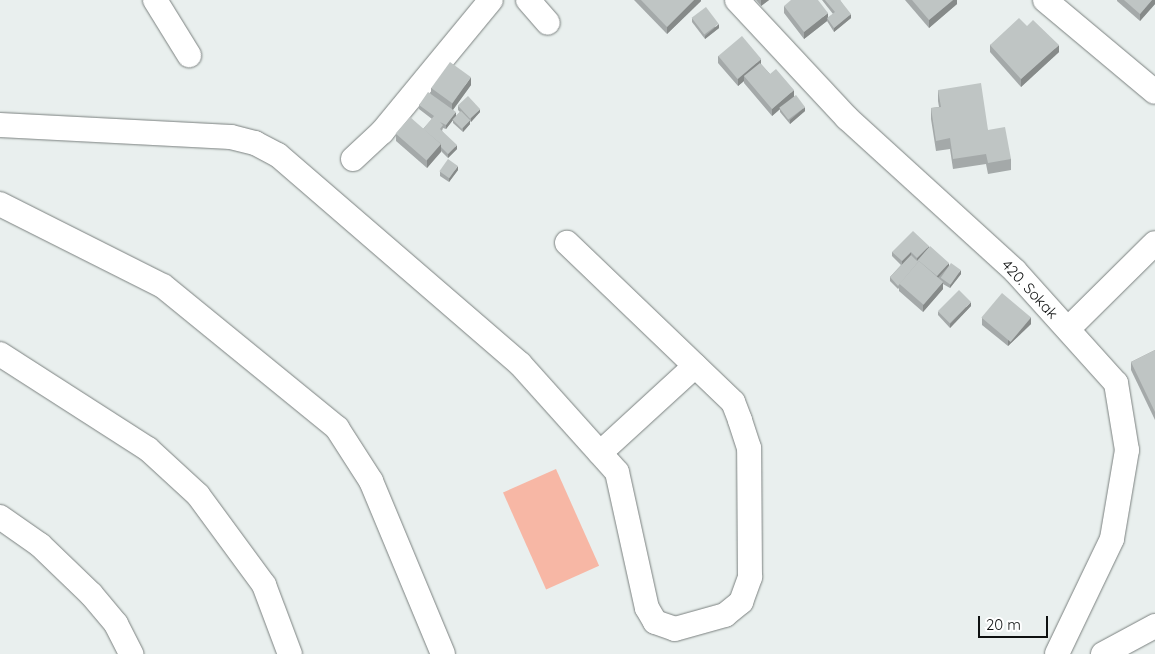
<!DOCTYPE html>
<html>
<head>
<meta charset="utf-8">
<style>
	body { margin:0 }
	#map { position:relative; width:1155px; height:654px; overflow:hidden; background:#e9efee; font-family:Quicksand,sans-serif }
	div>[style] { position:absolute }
	.green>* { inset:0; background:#f7b7a5; transform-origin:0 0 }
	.roads { filter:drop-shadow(0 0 1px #7a807f) drop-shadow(0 0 1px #7a807f) }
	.minor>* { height:24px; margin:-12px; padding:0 12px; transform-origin:12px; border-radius:12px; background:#fff }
	.wall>* { inset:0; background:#a4a9a9 }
	.shaded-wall>* { inset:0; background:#868a89 }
	.building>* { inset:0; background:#bfc5c4; transform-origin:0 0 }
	span { translate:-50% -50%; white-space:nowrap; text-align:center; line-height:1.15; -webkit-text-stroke:4px #fff; paint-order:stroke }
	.street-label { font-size:15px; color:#0e1010 }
	.scale { position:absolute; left:978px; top:616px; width:70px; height:22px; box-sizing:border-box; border:2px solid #0e1010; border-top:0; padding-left:6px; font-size:15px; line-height:18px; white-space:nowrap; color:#0e1010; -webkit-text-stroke:4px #fff; paint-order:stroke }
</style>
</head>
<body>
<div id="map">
	<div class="green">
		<i style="left:556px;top:469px;width:106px;height:58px;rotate:66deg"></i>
	</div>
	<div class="roads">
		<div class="minor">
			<i style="left:155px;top:0;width:65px;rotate:58.3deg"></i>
			<i style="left:528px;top:0;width:30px;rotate:49deg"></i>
			<i style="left:737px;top:0;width:161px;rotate:47deg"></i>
			<i style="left:847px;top:118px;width:227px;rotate:42.3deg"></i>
			<i style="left:1015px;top:271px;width:151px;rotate:48deg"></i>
			<i style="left:1116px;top:383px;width:68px;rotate:80.7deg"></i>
			<i style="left:1127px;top:450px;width:90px;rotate:99.6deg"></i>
			<i style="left:1112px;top:539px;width:127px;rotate:115.6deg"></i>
			<i style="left:1045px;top:0;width:143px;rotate:39.9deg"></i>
			<i style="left:0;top:125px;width:231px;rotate:3deg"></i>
			<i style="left:231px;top:137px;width:25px;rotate:14deg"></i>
			<i style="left:255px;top:143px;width:26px;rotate:28deg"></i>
			<i style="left:278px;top:155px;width:320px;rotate:40.8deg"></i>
			<i style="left:520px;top:364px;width:145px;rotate:48.1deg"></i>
			<i style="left:617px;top:472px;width:139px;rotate:77.6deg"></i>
			<i style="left:647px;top:608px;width:16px;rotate:60deg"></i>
			<i style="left:655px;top:622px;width:21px;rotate:19deg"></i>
			<i style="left:675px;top:629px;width:52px;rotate:-15.6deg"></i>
			<i style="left:725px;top:615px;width:21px;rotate:-39deg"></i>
			<i style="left:741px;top:602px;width:27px;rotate:-70deg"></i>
			<i style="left:750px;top:577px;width:129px;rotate:-90.4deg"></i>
			<i style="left:749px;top:448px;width:29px;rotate:-108deg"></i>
			<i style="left:740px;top:420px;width:19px;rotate:-111deg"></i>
			<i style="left:733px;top:402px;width:230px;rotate:-136.2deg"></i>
			<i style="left:353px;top:159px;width:40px;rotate:-43deg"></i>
			<i style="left:382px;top:132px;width:171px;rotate:-50.5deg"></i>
			<i style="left:0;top:204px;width:182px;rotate:26.7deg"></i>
			<i style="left:163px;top:286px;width:225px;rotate:39.2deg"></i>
			<i style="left:337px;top:428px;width:63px;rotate:57.3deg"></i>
			<i style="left:371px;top:481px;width:187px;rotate:67.4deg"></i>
			<i style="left:1068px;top:329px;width:122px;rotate:-44.7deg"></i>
			<i style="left:0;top:354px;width:176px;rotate:32.7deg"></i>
			<i style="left:148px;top:449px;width:68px;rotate:42.6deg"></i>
			<i style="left:198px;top:495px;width:112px;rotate:53.7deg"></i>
			<i style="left:264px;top:585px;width:74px;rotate:69.4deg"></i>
			<i style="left:600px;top:453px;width:129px;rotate:-42.5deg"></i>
			<i style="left:0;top:517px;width:49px;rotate:35deg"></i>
			<i style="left:40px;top:545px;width:71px;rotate:43.9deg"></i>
			<i style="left:91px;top:594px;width:39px;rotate:50deg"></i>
			<i style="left:116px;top:624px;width:34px;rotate:63deg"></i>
			<i style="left:1103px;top:654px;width:59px;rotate:-28.3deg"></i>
		</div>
	</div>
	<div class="wall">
		<i style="clip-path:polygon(634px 0,701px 0,701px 1px,667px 34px)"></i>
		<i style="clip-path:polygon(756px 0,769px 0,761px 6px)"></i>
		<i style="clip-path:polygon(822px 0,840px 0,851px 18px,834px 32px,827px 21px,804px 39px,784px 13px,784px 6px,828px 18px,833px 14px)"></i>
		<i style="clip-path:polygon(905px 0,957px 0,957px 4px,929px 28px)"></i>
		<i style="clip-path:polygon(1117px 0,1155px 0,1155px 4px,1140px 21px,1117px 1px)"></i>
		<i style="clip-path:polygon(692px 18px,719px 28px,705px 39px,692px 22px)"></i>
		<i style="clip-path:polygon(1027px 26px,1059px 52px,1021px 87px,990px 52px,990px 45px)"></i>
		<i style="clip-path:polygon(718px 56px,761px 64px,770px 74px,794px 96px,805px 111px,790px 124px,780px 112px,780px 109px,772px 116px,744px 83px,744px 81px,738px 86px,718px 63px)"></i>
		<i style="clip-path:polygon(471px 85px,453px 110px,456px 116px,460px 112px,458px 110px,458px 106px,480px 112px,471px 122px,470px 121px,470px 124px,463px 132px,453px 123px,453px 120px,446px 129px,443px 128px,442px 131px,457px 149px,448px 158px,441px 151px,427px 168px,396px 141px,396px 134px,423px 129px,432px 119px,419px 109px,419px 105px,431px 93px,431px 88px)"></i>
		<i style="clip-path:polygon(938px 90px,988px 130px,1011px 159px,1011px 170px,988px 174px,986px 164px,953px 169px,950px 149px,936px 151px,931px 119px,931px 108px,939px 107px,938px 101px)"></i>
		<i style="clip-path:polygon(458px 170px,449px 182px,440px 176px,440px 172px)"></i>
		<i style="clip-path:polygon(929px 248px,949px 266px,961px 274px,950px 288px,943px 284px,943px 289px,923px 312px,899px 291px,899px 288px,898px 289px,890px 281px,890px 277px,901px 265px,892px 256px,892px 252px)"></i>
		<i style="clip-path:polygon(971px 306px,950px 328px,938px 315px,938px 312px)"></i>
		<i style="clip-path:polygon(982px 318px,1031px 324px,1008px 346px,982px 325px)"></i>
		<i style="clip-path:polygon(1155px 350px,1155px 420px,1131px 370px,1131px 362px)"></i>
	</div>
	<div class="shaded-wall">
		<i style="clip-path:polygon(694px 0,701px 0,701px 1px,667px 34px,667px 27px)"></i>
		<i style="clip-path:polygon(761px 0,769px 0,761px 6px)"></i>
		<i style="clip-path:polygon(953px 0,957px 0,957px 4px,929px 28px,929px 20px)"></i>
		<i style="clip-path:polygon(1152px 0,1155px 0,1155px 4px,1140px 21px,1140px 14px)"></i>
		<i style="clip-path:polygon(828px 13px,828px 20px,827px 18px,827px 21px,804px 39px,804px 32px)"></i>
		<i style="clip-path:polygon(851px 14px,851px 18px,834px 32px,834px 28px)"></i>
		<i style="clip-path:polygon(719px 24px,719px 28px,705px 39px,705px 36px)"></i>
		<i style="clip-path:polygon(1059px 45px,1059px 52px,1021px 87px,1021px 79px)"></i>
		<i style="clip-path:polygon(761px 59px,761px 67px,744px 76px,744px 81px,738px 86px,738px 79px)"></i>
		<i style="clip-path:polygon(471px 77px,471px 85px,452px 111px,452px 104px)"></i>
		<i style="clip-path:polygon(794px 90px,794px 97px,772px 116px,772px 109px)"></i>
		<i style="clip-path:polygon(805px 107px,805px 111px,790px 124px,790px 120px)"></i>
		<i style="clip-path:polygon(480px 109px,480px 112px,471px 122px,471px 118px)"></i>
		<i style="clip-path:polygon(456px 112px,456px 116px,446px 129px,446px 125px)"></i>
		<i style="clip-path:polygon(470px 120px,470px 124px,463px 132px,463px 128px)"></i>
		<i style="clip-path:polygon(441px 144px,441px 152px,427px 168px,427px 160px)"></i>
		<i style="clip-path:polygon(457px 145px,457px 149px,448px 158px,448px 154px)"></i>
		<i style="clip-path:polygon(458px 166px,458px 170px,449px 182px,449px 178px)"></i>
		<i style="clip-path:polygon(929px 246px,929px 250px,917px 262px,917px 258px)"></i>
		<i style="clip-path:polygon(911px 252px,911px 256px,902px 265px,902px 261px)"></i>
		<i style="clip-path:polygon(949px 263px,949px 266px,936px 280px,936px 277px)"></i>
		<i style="clip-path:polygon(961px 270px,961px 274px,950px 288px,950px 284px)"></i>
		<i style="clip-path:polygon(943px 282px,943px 289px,923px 312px,923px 305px)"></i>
		<i style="clip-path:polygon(971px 302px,971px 306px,950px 328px,950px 324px)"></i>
		<i style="clip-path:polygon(1031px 317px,1031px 324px,1008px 346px,1008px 339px)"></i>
	</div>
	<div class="building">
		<i style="clip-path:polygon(641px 0,694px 0,667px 27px)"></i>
		<i style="clip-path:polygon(791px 0,818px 0,828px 13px,804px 32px,784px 6px)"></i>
		<i style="clip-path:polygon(825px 0,840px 0,851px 14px,834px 28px,827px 18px,835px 12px)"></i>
		<i style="clip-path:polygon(912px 0,953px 0,929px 20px)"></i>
		<i style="clip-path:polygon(1124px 0,1152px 0,1140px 14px)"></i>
		<i style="left:706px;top:7px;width:21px;height:18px;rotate:53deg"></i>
		<i style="clip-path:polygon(1019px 18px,1027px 26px,1033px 20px,1059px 45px,1021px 79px,990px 45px)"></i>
		<i style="left:742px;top:36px;width:30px;height:31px;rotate:50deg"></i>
		<i style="left:450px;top:62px;width:26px;height:32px;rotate:36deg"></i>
		<i style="clip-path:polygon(760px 63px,770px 74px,776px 69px,794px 90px,772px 109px,744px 76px)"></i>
		<i style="clip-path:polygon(981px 83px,988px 130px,1005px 127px,1011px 159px,988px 163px,986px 154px,953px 159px,950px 138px,936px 141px,931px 108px,941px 107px,938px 90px)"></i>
		<i style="clip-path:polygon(428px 92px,456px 112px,446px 125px,440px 122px,443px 125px,440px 129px,457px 145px,448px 154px,441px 147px,441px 144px,423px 129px,434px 116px,419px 105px)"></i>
		<i style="left:796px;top:95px;width:15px;height:21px;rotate:53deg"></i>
		<i style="left:468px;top:96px;width:18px;height:14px;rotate:47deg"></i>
		<i style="left:461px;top:111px;width:13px;height:12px;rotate:45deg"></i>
		<i style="left:410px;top:117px;width:41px;height:22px;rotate:41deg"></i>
		<i style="left:448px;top:159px;width:12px;height:15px;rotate:35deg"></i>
		<i style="clip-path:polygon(913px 231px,929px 246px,917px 258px,911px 252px,902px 261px,892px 252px)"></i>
		<i style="clip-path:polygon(930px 246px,949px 263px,937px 276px,919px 261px,898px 286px,890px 277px,911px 255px,917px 261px)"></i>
		<i style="left:919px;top:261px;width:32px;height:30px;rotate:41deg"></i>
		<i style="left:951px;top:263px;width:12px;height:18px;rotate:35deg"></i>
		<i style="left:959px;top:290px;width:17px;height:30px;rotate:45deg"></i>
		<i style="left:1002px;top:293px;width:38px;height:32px;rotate:40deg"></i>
		<i style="clip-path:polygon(1155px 350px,1155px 412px,1131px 362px)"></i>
	</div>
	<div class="street-label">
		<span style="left:1030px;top:289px;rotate:47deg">420. Sokak</span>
	</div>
	<div class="scale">20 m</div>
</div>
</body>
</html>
